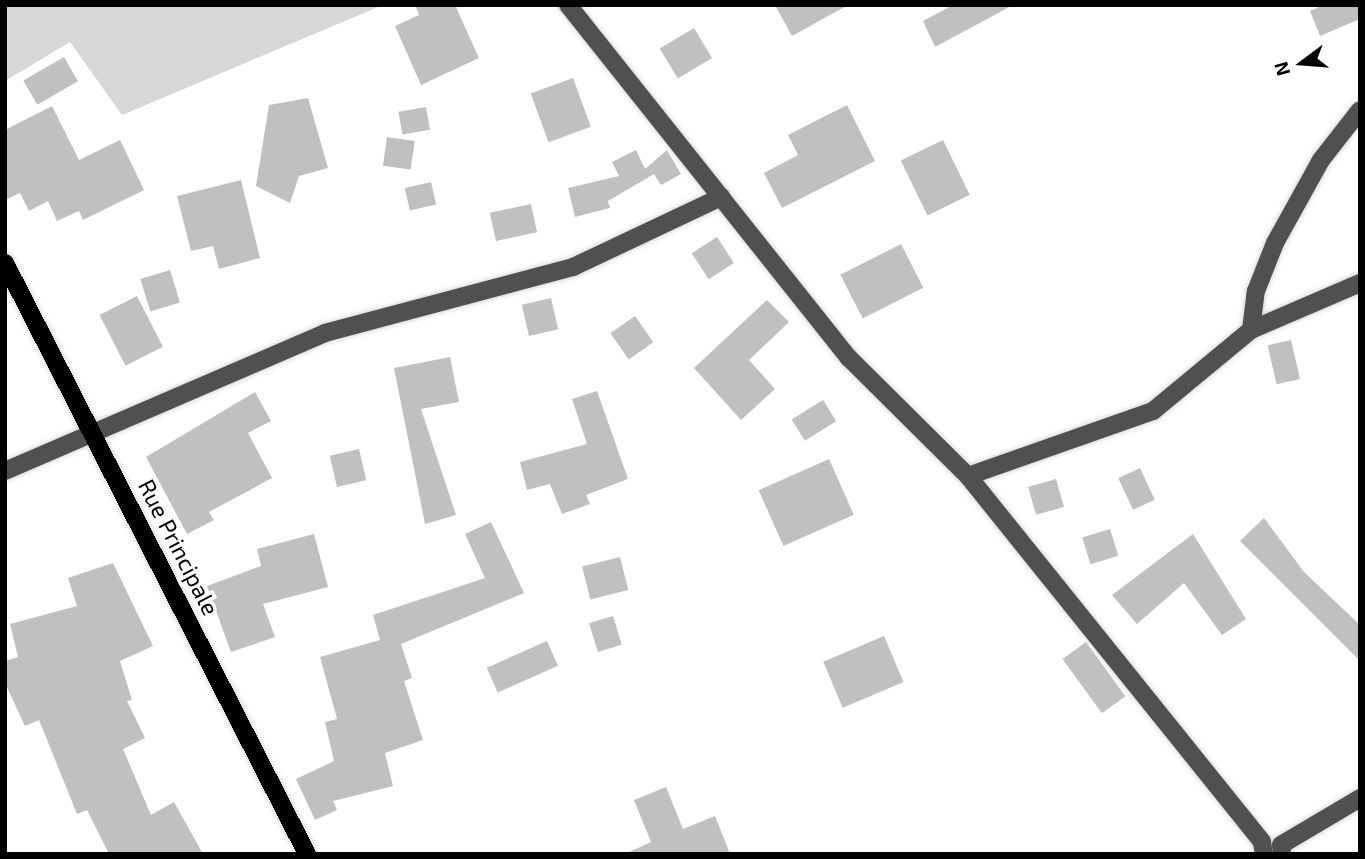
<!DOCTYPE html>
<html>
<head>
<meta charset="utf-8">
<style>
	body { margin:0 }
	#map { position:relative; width:1365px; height:859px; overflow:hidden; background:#fff; font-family:"Exo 2",sans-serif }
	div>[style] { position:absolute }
	.green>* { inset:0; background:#d7d7d7 }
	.building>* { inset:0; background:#c0c0c0; transform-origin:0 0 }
	.roads { filter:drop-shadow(0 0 2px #dbdbdb) drop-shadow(0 0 2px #dbdbdb) }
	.minor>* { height:18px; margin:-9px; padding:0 9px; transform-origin:9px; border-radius:9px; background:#505050 }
	.major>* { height:18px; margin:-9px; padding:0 9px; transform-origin:9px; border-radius:9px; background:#000 }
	span { translate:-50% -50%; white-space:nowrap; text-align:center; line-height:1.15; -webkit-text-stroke:7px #fff; paint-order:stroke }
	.street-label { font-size:23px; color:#000 }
	.frame { position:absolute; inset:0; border:7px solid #000; pointer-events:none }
	.north { position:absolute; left:1267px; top:28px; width:70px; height:70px; -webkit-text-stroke:5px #fff; paint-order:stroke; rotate:254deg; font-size:19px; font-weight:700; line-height:28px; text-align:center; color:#000 }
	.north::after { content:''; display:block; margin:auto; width:24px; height:32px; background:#000; clip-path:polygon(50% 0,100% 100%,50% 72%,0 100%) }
</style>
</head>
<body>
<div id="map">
	<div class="green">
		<i style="clip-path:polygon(5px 5px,383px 5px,122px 115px,70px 42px,5px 81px)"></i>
	</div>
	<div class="building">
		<i style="clip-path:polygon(415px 5px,455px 5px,479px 58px,421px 85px,395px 26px,419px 15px)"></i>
		<i style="clip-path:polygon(775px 5px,848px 5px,792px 36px)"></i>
		<i style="clip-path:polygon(953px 5px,1013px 5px,935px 47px,923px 21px)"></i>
		<i style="clip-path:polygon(1324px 5px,1360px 5px,1360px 19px,1320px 36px,1310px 11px)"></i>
		<i style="left:694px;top:28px;width:35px;height:40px;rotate:59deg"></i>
		<i style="left:64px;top:57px;width:28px;height:47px;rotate:60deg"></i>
		<i style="left:573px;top:78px;width:52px;height:45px;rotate:70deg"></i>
		<i style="clip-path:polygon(308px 98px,328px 168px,299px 176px,290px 203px,256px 186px,269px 105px)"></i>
		<i style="clip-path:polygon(847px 105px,875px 161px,782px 208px,764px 173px,798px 155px,788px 135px)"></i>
		<i style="clip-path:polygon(52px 106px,79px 160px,120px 140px,144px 190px,83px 220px,79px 211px,57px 221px,48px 201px,29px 211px,20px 193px,5px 200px,5px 130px)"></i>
		<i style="left:426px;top:107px;width:23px;height:28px;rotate:80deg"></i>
		<i style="left:387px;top:137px;width:28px;height:29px;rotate:8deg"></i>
		<i style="left:943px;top:140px;width:61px;height:47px;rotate:64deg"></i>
		<i style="clip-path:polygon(636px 150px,645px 169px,667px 150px,681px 174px,661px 185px,654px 174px,608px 201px,610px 208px,575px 217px,568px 188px,619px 176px,612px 162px)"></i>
		<i style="clip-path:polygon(241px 180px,260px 258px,219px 269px,213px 246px,191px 251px,177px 196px)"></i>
		<i style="left:431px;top:182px;width:23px;height:27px;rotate:77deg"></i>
		<i style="left:531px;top:204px;width:29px;height:42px;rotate:78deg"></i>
		<i style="left:717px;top:237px;width:31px;height:30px;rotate:57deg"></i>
		<i style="left:901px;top:244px;width:49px;height:68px;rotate:63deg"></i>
		<i style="left:170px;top:270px;width:34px;height:31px;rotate:73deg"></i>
		<i style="left:137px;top:296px;width:57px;height:42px;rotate:63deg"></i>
		<i style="left:551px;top:298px;width:32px;height:30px;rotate:77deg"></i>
		<i style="clip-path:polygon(767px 300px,789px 322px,749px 360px,775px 389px,741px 420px,694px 368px)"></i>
		<i style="left:635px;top:316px;width:32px;height:30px;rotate:55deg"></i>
		<i style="left:1291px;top:340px;width:40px;height:24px;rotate:77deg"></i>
		<i style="clip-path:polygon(450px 357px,459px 402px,421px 409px,456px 515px,425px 524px,394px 368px)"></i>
		<i style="clip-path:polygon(597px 391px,628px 479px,586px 495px,590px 504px,562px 514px,550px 484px,527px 490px,520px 462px,587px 444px,572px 399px)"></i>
		<i style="clip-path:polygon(255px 392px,271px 421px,248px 433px,272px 478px,209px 512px,214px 520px,187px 534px,146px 457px)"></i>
		<i style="left:823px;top:400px;width:25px;height:37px;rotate:58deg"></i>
		<i style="left:359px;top:449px;width:32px;height:30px;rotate:77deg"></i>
		<i style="left:829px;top:459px;width:61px;height:77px;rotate:66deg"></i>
		<i style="left:1140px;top:468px;width:35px;height:24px;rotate:65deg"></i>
		<i style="left:1056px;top:479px;width:29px;height:29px;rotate:74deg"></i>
		<i style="clip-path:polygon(1264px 518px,1304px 572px,1360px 625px,1360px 661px,1240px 541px)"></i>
		<i style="clip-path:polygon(491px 522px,524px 593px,401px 644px,412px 678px,404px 681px,423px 740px,385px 753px,393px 786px,333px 801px,337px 810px,315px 820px,296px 779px,334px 761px,325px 722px,337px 719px,320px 657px,380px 640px,373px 615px,485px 578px,465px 534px)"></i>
		<i style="left:1110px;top:529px;width:28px;height:29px;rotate:73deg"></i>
		<i style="clip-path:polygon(314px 534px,328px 587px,263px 604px,275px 637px,231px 652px,207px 586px,261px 566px,257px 549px)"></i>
		<i style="clip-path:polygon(1193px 534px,1246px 619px,1222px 635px,1184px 583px,1137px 624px,1112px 595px)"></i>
		<i style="left:620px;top:557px;width:34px;height:39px;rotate:76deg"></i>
		<i style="clip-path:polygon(113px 563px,153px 646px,120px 661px,132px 700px,127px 701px,145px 738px,123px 749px,151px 815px,174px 802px,203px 854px,109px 854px,87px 810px,77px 814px,39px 720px,25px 726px,5px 683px,5px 661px,18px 657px,10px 624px,77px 606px,68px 578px)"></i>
		<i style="left:613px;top:616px;width:30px;height:25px;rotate:73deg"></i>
		<i style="left:884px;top:636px;width:50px;height:66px;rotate:67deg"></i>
		<i style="left:547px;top:641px;width:27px;height:66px;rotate:66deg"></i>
		<i style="left:1086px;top:642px;width:67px;height:29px;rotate:54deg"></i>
		<i style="clip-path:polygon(666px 787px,683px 829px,715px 816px,730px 854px,625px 854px,651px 842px,634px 800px)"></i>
	</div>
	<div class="roads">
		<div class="minor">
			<i style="left:568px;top:5px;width:451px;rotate:51.5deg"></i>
			<i style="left:849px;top:358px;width:168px;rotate:44.8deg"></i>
			<i style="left:968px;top:476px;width:469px;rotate:51.2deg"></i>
			<i style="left:1262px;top:842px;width:12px;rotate:81deg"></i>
			<i style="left:1251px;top:330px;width:119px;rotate:-23.3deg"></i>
			<i style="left:5px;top:471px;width:348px;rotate:-23.3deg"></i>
			<i style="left:325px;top:333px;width:257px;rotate:-14.9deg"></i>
			<i style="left:573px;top:267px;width:164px;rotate:-25.3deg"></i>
			<i style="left:968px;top:476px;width:196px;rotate:-19.4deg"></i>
			<i style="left:1153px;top:411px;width:127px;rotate:-39.6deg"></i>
			<i style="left:1251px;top:330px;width:39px;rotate:-83deg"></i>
			<i style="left:1256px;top:291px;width:52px;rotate:-68.4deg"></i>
			<i style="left:1275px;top:243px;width:95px;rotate:-61deg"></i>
			<i style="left:1321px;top:160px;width:63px;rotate:-52deg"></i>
			<i style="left:1282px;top:854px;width:9px;rotate:-96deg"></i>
			<i style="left:1281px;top:845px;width:92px;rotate:-30.7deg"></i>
		</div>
		<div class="major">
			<i style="left:5px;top:263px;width:664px;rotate:62.93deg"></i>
		</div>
	</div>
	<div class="street-label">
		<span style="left:179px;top:547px;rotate:63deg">Rue Principale</span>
	</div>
	<div class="frame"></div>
	<div class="north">N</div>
</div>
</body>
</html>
